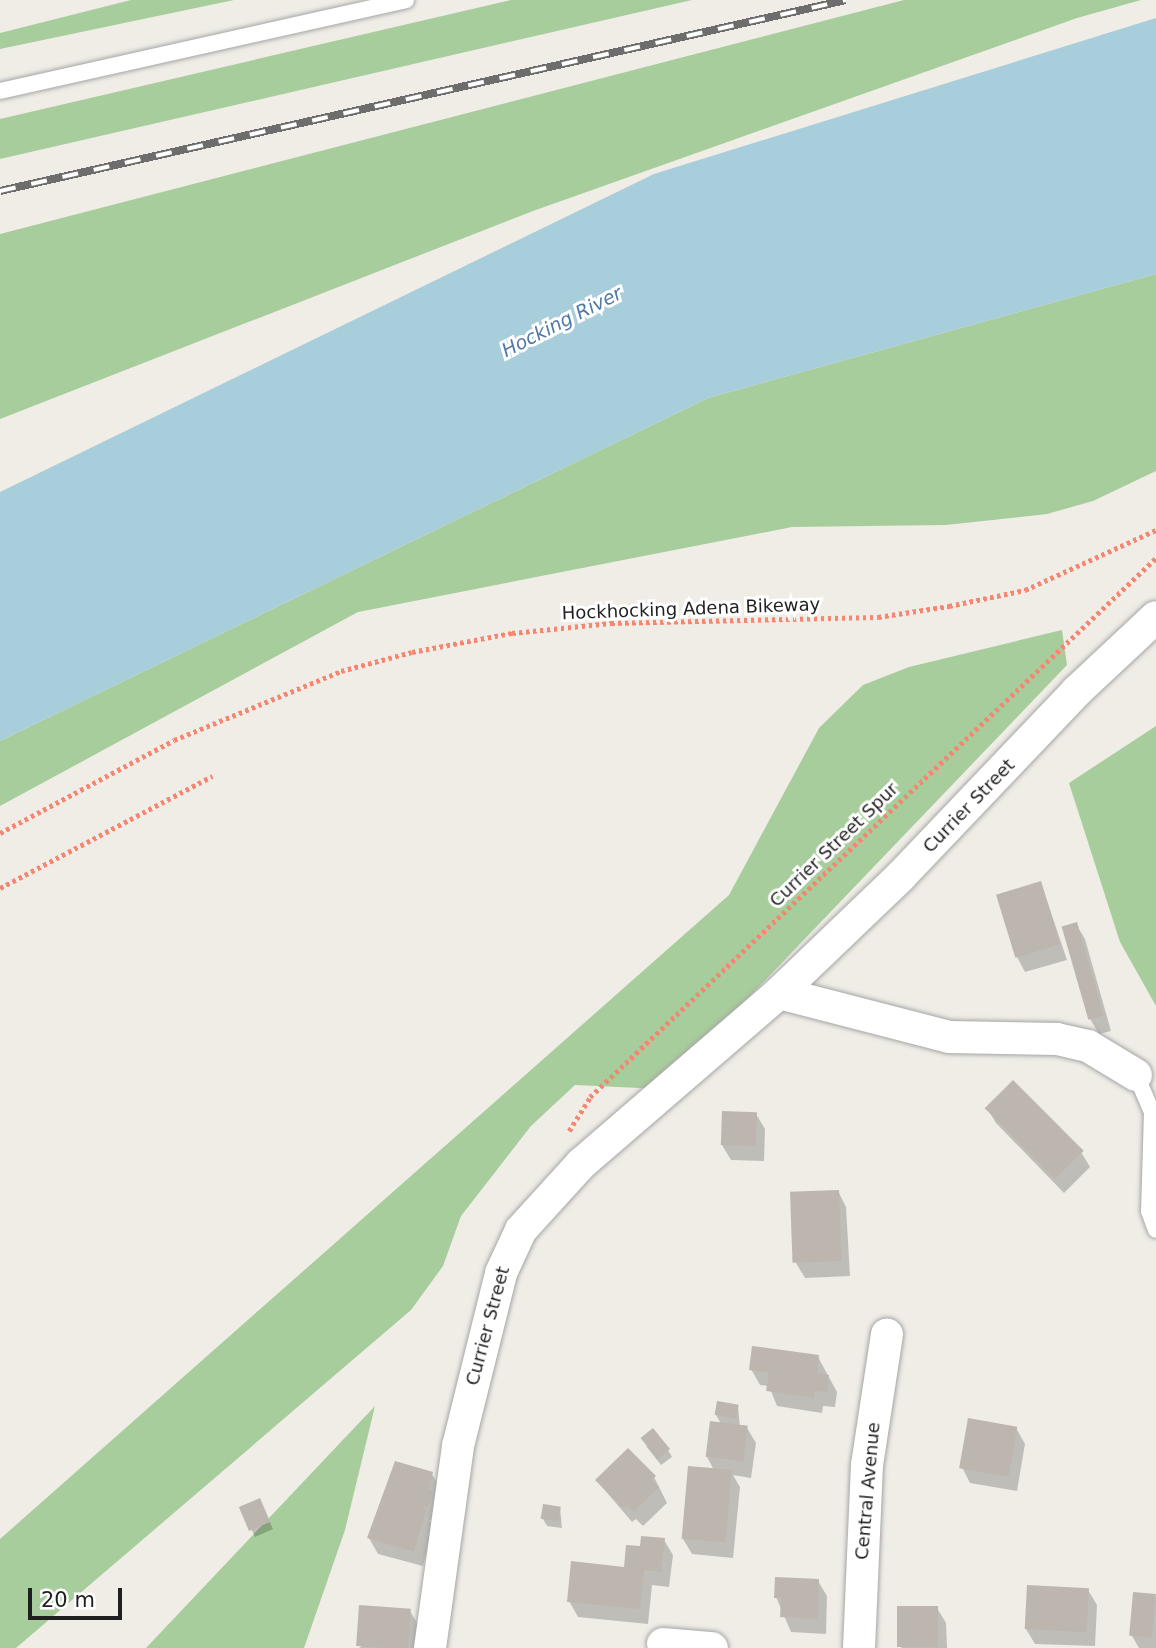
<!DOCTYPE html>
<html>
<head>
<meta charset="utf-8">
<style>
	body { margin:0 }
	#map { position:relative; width:1156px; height:1648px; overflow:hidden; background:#efede6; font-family:"DejaVu Sans",sans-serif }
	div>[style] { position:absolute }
	.forest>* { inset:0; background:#a8cd9c }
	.water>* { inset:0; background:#a8cddb }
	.shadow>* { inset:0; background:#0003 }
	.building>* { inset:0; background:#bcb6af; transform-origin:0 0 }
	.path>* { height:4.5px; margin-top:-2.25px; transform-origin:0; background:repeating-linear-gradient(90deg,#f48672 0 3.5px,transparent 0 7px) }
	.roads { filter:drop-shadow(0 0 2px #a6a6a6) drop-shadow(0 0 2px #a6a6a6) }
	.service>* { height:16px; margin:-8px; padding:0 8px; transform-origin:8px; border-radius:8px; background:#fff }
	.minor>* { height:32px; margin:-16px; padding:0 16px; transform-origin:16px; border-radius:16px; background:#fff }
	.rail>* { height:8px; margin-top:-4px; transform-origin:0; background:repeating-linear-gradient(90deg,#fff 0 16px,#6d6d6d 0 32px); box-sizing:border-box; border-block:2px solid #6d6d6d }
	span { translate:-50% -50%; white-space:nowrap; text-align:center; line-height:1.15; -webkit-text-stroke:6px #fff; paint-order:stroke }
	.street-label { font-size:18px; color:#1f1f1f }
	.water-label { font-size:19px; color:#4f78ab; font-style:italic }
	.scale { position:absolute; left:28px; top:1588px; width:94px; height:32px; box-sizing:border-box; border:4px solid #1f1f1f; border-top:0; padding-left:9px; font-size:21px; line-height:24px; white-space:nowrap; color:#1f1f1f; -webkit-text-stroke:5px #fff; paint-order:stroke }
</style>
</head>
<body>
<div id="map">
	<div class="forest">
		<i style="clip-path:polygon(131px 0,234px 0,0 49px,0 33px)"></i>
		<i style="clip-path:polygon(511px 0,692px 0,0 159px,0 119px)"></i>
		<i style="clip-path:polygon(904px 0,1141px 0,1077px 18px,533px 211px,0 419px,0 234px)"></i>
		<i style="clip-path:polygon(1156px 274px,1156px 471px,1093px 501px,1047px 514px,946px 525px,792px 527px,358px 612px,0 806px,0 741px,708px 398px)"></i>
		<i style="clip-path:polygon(1062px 630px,1067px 665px,661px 1089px,575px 1085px,531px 1126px,461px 1216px,443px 1266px,411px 1310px,16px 1648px,0 1648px,0 1539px,729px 895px,819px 728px,863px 685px,909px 667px)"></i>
		<i style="clip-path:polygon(1156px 726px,1156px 1006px,1120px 942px,1069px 783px)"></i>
		<i style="clip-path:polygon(375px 1406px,345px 1530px,304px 1648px,146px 1648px)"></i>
	</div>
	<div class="water">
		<i style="clip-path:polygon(1156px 18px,1156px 274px,708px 398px,0 741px,0 492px,654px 174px)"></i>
	</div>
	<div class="shadow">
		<i style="clip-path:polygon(1041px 883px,1067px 960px,1025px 972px,1017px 957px)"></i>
		<i style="clip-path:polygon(1076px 924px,1085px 939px,1111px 1031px,1099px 1034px,1090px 1019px,1064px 927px)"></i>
		<i style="clip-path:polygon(987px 1108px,1081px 1152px,1090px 1167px,1064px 1193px,996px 1123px)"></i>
		<i style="clip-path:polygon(756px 1114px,765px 1129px,764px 1161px,731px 1160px,722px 1145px)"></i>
		<i style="clip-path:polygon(838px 1191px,846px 1207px,850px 1276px,805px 1278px,796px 1263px)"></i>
		<i style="clip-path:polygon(818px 1357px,837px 1392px,835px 1407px,823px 1406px,822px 1413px,777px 1406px,769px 1386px,760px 1385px,751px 1369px)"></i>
		<i style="clip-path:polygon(738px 1406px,740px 1427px,747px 1428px,756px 1443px,751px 1478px,733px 1475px,740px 1487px,733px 1558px,692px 1554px,683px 1539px,714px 1470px,707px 1457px,721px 1424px,716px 1415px)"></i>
		<i style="clip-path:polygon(1016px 1428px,1025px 1444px,1017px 1491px,970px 1483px,962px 1467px)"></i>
		<i style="clip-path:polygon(646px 1446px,668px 1450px,672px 1457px,661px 1465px)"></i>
		<i style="clip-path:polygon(432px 1474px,441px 1489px,436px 1522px,429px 1520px,433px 1527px,423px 1566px,378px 1554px,369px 1538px)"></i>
		<i style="clip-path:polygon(654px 1477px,667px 1503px,643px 1526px,636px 1519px,632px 1522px,597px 1481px)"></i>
		<i style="clip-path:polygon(263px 1507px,273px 1529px,255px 1537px,241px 1508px)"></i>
		<i style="clip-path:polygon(560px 1508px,562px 1528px,547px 1526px,543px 1519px)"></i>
		<i style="clip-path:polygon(664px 1540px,673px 1555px,669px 1587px,652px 1585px,648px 1624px,578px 1617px,569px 1601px,625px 1569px,642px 1548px)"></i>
		<i style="clip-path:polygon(818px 1581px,827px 1596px,826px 1634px,791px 1632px,776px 1597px)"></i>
		<i style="clip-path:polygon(1088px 1590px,1097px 1605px,1095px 1646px,1035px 1644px,1026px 1629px)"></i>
		<i style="clip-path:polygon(1156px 1596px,1156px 1648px,1139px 1648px,1132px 1636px)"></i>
		<i style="clip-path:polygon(937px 1608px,946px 1623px,947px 1648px,901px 1648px)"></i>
		<i style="clip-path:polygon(410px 1611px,419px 1626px,417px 1648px,359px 1648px)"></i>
	</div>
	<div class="building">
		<i style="left:1041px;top:881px;width:66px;height:47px;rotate:73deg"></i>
		<i style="left:1077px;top:922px;width:97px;height:16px;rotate:74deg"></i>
		<i style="left:1013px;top:1080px;width:100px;height:40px;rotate:45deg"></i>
		<i style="left:722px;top:1111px;width:35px;height:34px;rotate:2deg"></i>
		<i style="left:839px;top:1190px;width:71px;height:49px;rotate:88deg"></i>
		<i style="clip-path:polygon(752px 1346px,819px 1355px,817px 1373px,829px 1375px,827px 1392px,815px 1391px,814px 1398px,766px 1391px,769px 1373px,749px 1370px)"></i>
		<i style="left:717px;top:1401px;width:22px;height:14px;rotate:10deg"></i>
		<i style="left:968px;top:1418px;width:50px;height:51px;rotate:10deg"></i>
		<i style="left:710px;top:1421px;width:38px;height:36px;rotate:7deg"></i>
		<i style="left:653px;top:1428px;width:27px;height:16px;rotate:51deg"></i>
		<i style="clip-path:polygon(628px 1448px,656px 1476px,652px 1480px,659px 1487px,634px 1512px,626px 1505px,623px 1508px,595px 1480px)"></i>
		<i style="clip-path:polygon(395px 1461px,433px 1472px,428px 1490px,432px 1491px,428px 1508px,422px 1506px,426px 1510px,414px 1552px,367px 1538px)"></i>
		<i style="left:688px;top:1466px;width:44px;height:73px;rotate:5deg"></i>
		<i style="left:260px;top:1498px;width:26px;height:23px;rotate:67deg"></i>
		<i style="left:543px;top:1504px;width:18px;height:15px;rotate:9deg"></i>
		<i style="clip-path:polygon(641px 1536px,665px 1538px,661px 1572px,644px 1570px,640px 1609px,567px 1602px,571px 1561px,624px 1567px,626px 1545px,640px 1546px)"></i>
		<i style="clip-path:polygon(775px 1577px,819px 1579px,818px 1619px,780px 1617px,781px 1598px,774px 1598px)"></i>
		<i style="left:1027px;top:1585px;width:62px;height:44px;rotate:3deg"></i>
		<i style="left:1133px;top:1592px;width:23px;height:44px;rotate:5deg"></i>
		<i style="left:359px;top:1605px;width:52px;height:41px;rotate:4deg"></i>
		<i style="left:897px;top:1606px;width:41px;height:41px"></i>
	</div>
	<div class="path">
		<i style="left:0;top:833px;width:197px;rotate:-28.1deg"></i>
		<i style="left:174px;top:740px;width:181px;rotate:-22.4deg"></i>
		<i style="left:341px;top:671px;width:73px;rotate:-15deg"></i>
		<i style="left:412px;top:652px;width:102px;rotate:-10.8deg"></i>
		<i style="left:512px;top:633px;width:100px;rotate:-5.8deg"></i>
		<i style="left:611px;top:623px;width:267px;rotate:-1.3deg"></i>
		<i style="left:878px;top:617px;width:72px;rotate:-8.8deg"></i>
		<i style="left:949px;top:606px;width:78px;rotate:-11.9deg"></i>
		<i style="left:1025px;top:590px;width:144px;rotate:-24.6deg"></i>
		<i style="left:0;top:888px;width:240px;rotate:-27.8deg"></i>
		<i style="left:569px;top:1131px;width:40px;rotate:-58deg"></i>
		<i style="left:590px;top:1097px;width:782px;rotate:-43.6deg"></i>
	</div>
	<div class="roads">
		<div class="service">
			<i style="left:0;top:91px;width:416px;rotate:-12.6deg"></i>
			<i style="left:1136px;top:1075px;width:40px;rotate:66.6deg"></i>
			<i style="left:1152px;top:1112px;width:99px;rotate:91.7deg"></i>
			<i style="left:1149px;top:1211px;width:20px;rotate:70deg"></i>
		</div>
		<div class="minor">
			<i style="left:779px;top:993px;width:176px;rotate:14.5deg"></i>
			<i style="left:949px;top:1037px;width:108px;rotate:1.1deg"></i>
			<i style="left:1057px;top:1039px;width:32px;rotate:13deg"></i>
			<i style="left:1088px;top:1046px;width:56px;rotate:31.1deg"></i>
			<i style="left:663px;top:1644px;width:49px;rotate:4.7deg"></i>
			<i style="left:430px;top:1648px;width:204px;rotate:-82.1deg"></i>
			<i style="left:458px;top:1446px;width:178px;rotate:-76deg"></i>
			<i style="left:501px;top:1273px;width:47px;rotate:-65.1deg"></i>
			<i style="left:521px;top:1230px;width:89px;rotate:-47.7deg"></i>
			<i style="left:581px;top:1164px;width:262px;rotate:-40.8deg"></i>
			<i style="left:779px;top:993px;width:168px;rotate:-43.8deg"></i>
			<i style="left:900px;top:877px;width:257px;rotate:-46.4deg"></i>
			<i style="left:1077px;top:691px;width:108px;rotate:-43.1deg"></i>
			<i style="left:859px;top:1648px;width:183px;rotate:-87.5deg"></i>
			<i style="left:867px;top:1465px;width:132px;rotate:-81.3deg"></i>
		</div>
	</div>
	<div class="rail">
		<i style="left:0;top:191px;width:867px;rotate:-12.72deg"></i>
	</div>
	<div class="street-label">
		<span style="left:691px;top:609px;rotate:-2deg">Hockhocking Adena Bikeway</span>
		<span style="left:969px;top:806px;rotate:-46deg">Currier Street</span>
		<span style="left:834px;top:845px;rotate:-44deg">Currier Street Spur</span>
		<span style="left:488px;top:1326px;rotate:-75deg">Currier Street</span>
		<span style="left:868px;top:1491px;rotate:-85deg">Central Avenue</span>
	</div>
	<div class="water-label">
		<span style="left:562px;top:322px;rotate:-27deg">Hocking River</span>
	</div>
	<div class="scale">20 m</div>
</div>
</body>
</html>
